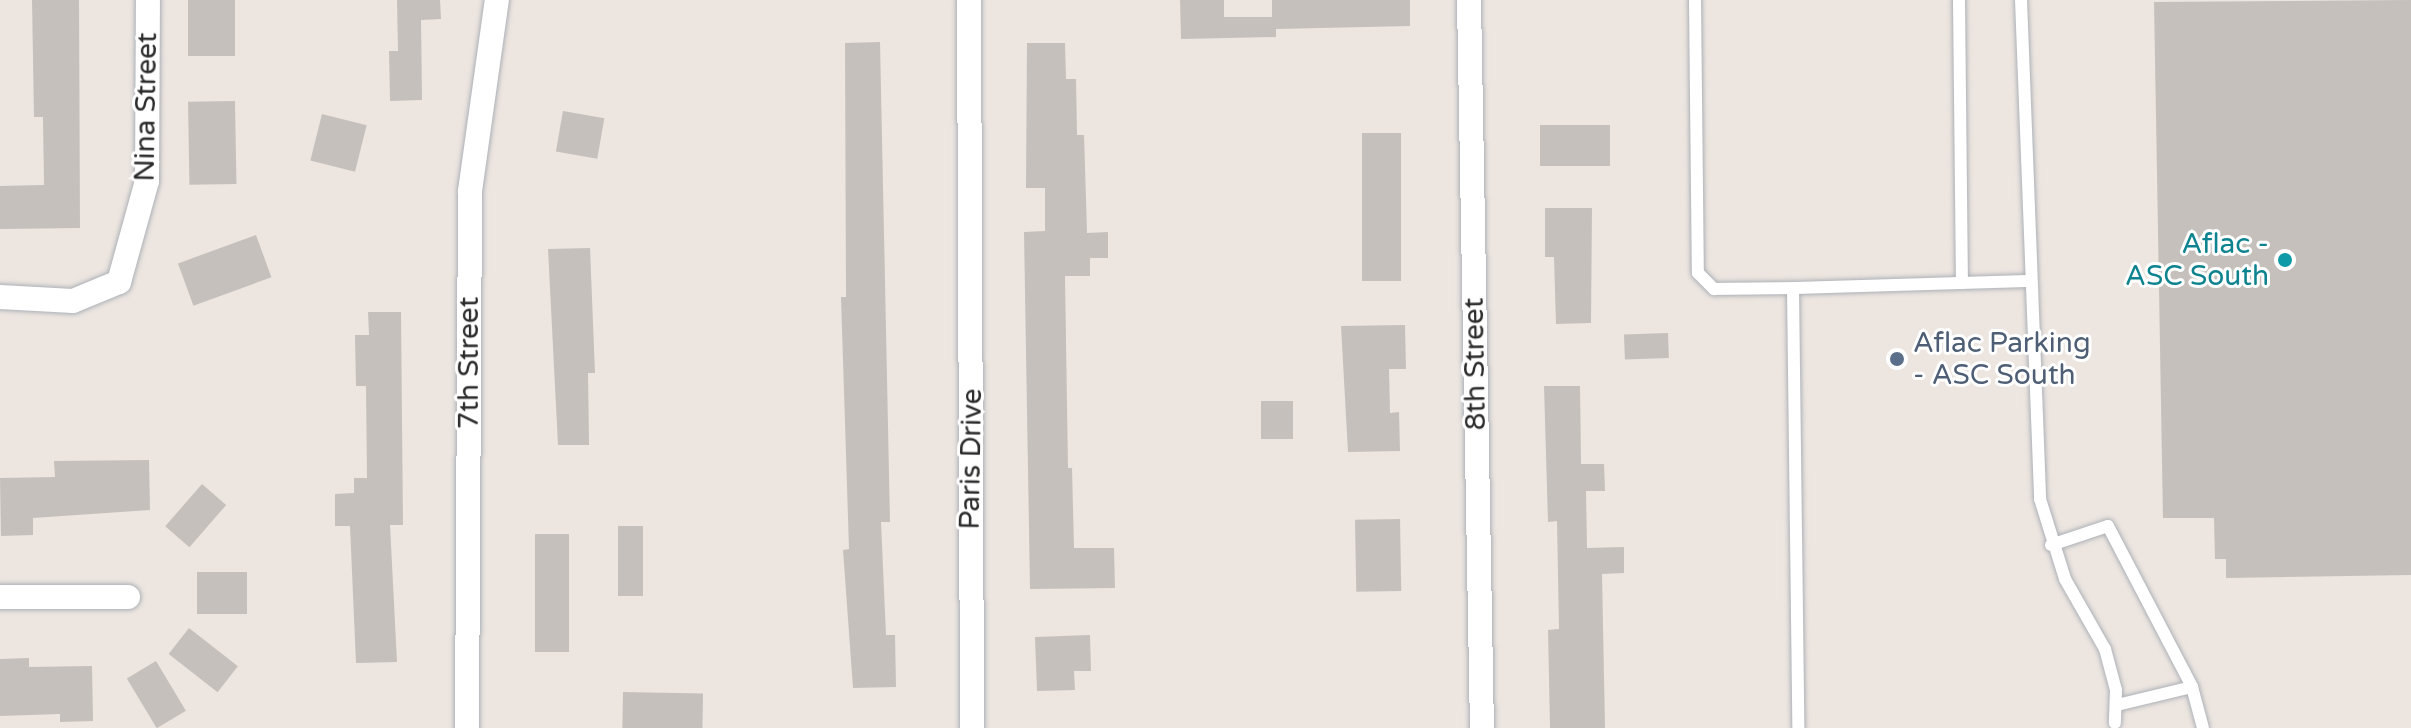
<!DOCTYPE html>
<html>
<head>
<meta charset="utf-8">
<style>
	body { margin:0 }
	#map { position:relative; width:2411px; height:728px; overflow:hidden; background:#ece5e0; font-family:"Varela Round",sans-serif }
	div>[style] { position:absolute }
	.building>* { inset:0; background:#c5c0bb; transform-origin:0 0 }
	.roads { filter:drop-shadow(0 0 2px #adb1b7) drop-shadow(0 0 2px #adb1b7) }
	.lane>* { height:12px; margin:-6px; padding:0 6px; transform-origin:6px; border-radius:6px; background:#fff }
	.street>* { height:24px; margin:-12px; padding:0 12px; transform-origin:12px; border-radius:12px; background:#fff }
	.dots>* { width:22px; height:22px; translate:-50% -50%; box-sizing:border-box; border:4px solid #fff; border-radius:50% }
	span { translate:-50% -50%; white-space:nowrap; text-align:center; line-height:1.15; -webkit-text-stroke:6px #fff; paint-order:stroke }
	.street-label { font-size:28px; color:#2c2c2c }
	.culture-label { font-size:28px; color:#0d838f }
	.right { translate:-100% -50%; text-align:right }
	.service-label { font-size:28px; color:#4e5e75 }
	.left { translate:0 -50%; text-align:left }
</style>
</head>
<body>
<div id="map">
	<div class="building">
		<i style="clip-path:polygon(32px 0,79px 0,80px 228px,0 229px,0 186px,44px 185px,43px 117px,34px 117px)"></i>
		<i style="left:188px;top:0;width:47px;height:56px"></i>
		<i style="clip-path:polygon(397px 0,440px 0,441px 19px,421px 20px,422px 100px,390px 101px,389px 51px,398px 51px)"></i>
		<i style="clip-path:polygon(1180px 0,1224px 0,1224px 17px,1272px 17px,1272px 0,1410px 0,1410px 26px,1276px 29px,1276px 37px,1181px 39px)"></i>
		<i style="clip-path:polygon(2411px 0,2411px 575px,2226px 578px,2226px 559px,2215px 559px,2214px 518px,2163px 518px,2154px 2px)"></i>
		<i style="clip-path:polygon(880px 42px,890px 522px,881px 522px,886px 635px,895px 635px,896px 687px,853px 688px,843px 550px,849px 549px,841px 297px,846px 297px,845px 43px)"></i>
		<i style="clip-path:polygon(1027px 43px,1065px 43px,1066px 79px,1076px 79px,1077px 135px,1084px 135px,1087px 233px,1108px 232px,1108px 258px,1090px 258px,1090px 276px,1065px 276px,1068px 468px,1072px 468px,1074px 548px,1114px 548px,1115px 588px,1030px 589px,1024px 232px,1045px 231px,1045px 188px,1026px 188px)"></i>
		<i style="left:235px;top:101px;width:83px;height:47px;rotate:89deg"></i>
		<i style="left:563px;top:111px;width:42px;height:41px;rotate:10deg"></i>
		<i style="left:322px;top:114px;width:46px;height:48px;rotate:14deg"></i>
		<i style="left:1610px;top:125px;width:41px;height:70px;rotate:90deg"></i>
		<i style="left:1362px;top:133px;width:39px;height:148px"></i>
		<i style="clip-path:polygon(1545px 208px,1592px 208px,1591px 323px,1556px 324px,1554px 257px,1545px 257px)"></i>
		<i style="left:256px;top:235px;width:45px;height:83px;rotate:70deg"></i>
		<i style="clip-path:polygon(590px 248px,595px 373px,588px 373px,589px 445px,558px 445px,548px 249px)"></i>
		<i style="clip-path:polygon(368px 312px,401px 312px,403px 525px,390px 525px,397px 662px,356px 663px,350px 526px,335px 526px,335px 494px,354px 493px,354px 478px,367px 478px,366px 386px,356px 386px,355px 335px,369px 335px)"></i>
		<i style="clip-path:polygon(1405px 325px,1406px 369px,1389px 369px,1390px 413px,1399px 412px,1400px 451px,1348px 452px,1341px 326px)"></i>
		<i style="left:1668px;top:333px;width:25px;height:44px;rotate:88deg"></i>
		<i style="clip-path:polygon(1544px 386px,1580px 386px,1581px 464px,1604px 464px,1605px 491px,1586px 491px,1587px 548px,1624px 547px,1624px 573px,1602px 574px,1605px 728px,1550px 728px,1548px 630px,1559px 629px,1557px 521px,1548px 522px)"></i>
		<i style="left:1261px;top:401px;width:32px;height:38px"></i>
		<i style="clip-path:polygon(149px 460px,150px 510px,33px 518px,33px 535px,1px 536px,0 478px,55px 477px,54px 461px)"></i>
		<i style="left:202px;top:484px;width:32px;height:56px;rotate:41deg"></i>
		<i style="left:1400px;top:519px;width:72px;height:45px;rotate:89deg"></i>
		<i style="left:618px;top:526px;width:25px;height:70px"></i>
		<i style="left:535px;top:534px;width:34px;height:118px"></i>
		<i style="left:247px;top:572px;width:42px;height:50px;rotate:90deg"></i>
		<i style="left:189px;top:628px;width:62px;height:33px;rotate:38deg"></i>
		<i style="clip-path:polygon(1090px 635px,1091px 671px,1074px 671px,1075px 690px,1037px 691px,1035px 637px)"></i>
		<i style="clip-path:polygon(29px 658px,29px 667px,92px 666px,93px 721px,60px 722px,60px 714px,0 716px,0 659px)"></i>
		<i style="left:156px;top:661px;width:58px;height:34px;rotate:59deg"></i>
		<i style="left:623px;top:692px;width:80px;height:36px;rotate:1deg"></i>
	</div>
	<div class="roads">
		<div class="lane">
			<i style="left:1695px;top:0;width:273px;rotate:89.4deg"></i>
			<i style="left:1698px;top:273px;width:23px;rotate:45deg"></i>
			<i style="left:1714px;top:289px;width:79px;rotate:-0.7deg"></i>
			<i style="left:1793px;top:288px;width:440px;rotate:89.3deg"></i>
			<i style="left:1959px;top:0;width:283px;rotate:89.4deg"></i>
			<i style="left:2021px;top:0;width:499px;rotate:87.8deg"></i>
			<i style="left:2040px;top:499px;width:84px;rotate:72.6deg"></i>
			<i style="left:2065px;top:579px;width:81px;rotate:60.3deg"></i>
			<i style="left:2105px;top:649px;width:42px;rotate:75deg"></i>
			<i style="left:2116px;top:690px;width:33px;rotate:92deg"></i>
			<i style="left:1793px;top:288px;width:236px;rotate:-1.7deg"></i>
			<i style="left:2051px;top:545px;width:60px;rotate:-18.4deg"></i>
			<i style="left:2108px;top:526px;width:182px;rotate:62.4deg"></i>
			<i style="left:2117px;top:705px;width:77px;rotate:-13.5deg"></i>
			<i style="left:2192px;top:687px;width:42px;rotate:75deg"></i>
		</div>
		<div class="street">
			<i style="left:969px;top:0;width:728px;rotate:89.76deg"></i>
			<i style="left:1469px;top:0;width:728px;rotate:88.98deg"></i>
			<i style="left:0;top:297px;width:73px;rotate:3.1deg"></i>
			<i style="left:73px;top:301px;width:50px;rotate:-22.4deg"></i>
			<i style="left:119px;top:282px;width:105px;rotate:-74.5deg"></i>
			<i style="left:147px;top:181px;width:181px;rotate:-89.7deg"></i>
			<i style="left:0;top:597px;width:128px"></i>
			<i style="left:467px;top:728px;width:537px;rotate:-89.68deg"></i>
			<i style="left:470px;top:191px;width:193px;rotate:-82deg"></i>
		</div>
	</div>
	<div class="dots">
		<i style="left:2285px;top:260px;background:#0f9aa8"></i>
		<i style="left:1897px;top:359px;background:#5c6f8a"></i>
	</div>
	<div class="street-label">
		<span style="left:146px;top:107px;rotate:-89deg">Nina Street</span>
		<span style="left:469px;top:363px;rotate:-90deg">7th Street</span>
		<span style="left:1475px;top:364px;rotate:-91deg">8th Street</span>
		<span style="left:971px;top:459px;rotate:-89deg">Paris Drive</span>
	</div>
	<div class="culture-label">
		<span class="right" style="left:2269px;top:260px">Aflac -<br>ASC South</span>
	</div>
	<div class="service-label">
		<span class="left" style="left:1913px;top:359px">Aflac Parking<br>- ASC South</span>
	</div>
</div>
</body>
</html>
